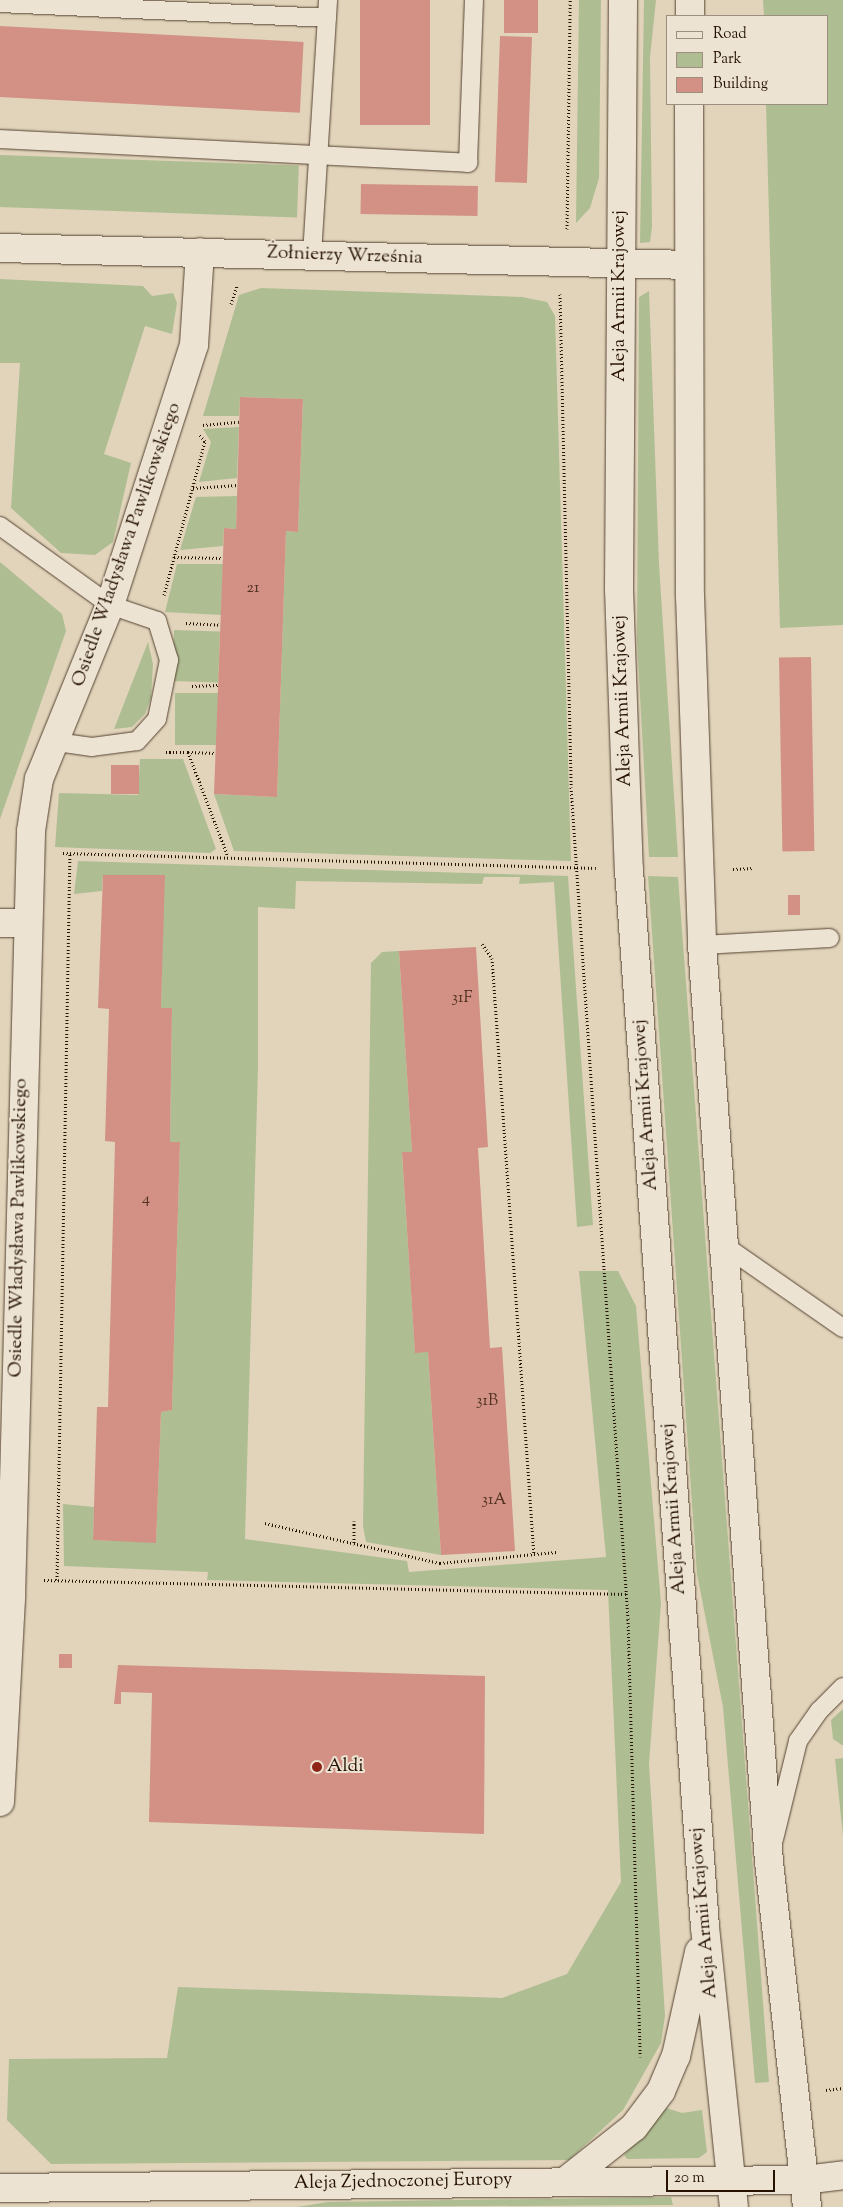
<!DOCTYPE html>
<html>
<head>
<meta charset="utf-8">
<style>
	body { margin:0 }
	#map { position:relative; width:843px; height:2207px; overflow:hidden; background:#e1d4bb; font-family:"Sorts Mill Goudy",serif }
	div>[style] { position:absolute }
	.green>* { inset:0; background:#afbd93; transform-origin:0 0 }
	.building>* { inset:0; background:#d29184; transform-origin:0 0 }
	.path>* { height:3px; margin-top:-1.5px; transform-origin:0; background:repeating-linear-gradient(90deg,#271201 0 1px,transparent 0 3.5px) }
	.roads { filter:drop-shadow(0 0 1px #564230) drop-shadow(0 0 1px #564230) }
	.lane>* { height:18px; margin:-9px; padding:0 9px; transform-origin:9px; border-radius:9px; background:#ece3d3 }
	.street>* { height:28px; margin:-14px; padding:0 14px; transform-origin:14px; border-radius:14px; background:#ece3d3 }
	.secondary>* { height:28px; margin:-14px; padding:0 14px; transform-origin:14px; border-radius:14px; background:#ece3d3 }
	.dots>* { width:14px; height:14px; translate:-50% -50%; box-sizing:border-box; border:2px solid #ece3d3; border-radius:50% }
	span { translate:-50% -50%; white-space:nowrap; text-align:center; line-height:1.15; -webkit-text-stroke:4px #ece3d3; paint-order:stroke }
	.number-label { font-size:16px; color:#523222 }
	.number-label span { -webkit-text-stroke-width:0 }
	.street-label { font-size:19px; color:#271201 }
	.poi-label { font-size:19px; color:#271201 }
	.left { translate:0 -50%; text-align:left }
	.legend { position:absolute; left:666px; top:15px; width:162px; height:90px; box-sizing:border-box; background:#ece3d3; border:1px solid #9d8f7f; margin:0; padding:6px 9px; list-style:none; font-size:15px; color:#271201 }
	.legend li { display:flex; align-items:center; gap:10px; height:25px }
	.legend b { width:25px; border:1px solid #9d8f7f }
	.scale { position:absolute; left:666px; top:2170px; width:109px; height:22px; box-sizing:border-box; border:2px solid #271201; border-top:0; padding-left:6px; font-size:15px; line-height:18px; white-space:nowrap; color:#271201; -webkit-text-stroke:4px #ece3d3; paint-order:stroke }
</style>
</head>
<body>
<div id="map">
	<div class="green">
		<i style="clip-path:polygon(579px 0,601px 0,599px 178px,590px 208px,576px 223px)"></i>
		<i style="clip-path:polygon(644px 0,656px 0,650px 57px,652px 227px,650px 242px,640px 243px)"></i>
		<i style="clip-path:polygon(763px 0,843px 0,843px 625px,780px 628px,766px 104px,827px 104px,827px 16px,764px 16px)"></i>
		<i style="left:0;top:155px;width:299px;height:52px;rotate:2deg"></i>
		<i style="clip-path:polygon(0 279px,143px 286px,152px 296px,173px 293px,177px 303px,172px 334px,145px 326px,104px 454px,131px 463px,113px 542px,95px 555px,61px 553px,11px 508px,20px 363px,0 363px)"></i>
		<i style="clip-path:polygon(261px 288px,522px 297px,547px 302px,555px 316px,571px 861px,234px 851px,214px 794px,277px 797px,286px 531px,298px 532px,303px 399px,240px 397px,239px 416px,203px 416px,239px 295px)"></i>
		<i style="clip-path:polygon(649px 291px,659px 564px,678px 857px,649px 857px,637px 642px,639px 297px)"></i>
		<i style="clip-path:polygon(239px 427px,237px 478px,199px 482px,211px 442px,203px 429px)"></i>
		<i style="clip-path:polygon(237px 496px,236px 529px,224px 528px,223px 546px,180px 550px,196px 497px)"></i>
		<i style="clip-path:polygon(0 562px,62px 614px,66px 631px,0 819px)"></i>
		<i style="clip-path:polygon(177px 564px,223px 564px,221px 615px,165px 612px)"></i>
		<i style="left:174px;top:630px;width:46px;height:51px;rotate:2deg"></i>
		<i style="clip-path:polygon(148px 642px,153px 664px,151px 698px,145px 714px,132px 727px,114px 729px)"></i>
		<i style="left:175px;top:693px;width:43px;height:52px"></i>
		<i style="clip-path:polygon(140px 759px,183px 759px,216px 849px,210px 853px,55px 847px,59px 793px,138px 795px)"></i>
		<i style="clip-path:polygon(78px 861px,568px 876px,593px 1225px,577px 1227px,554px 882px,519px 884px,520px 877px,484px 877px,482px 884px,296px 881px,295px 909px,258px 907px,258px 1067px,245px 1539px,407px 1561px,409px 1572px,606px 1557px,579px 1271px,618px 1271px,636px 1306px,661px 1603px,649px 1764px,665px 2016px,661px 2043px,623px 2110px,569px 2160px,51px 2164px,7px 2120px,9px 2059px,167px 2058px,178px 1987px,502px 1998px,567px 1974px,621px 1882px,608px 1590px,207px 1580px,208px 1572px,64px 1566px,63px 1504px,94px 1507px,93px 1540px,156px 1542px,161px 1412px,172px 1410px,180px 1143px,170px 1142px,172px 1008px,161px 1008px,164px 875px,103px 875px,102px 891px,74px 894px)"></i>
		<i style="clip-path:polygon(648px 876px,678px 877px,769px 2082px,755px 2083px,723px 1707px,697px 1574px)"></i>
		<i style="clip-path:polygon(399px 951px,412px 1152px,402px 1153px,415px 1352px,428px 1352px,441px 1555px,366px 1542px,363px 1526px,371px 963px,382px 952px)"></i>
		<i style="clip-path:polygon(843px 1709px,843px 1745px,842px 1745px,833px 1739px,831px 1720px)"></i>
		<i style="clip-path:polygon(843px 1758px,843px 1836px,835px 1759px)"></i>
		<i style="clip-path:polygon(666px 2108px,682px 2113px,702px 2110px,707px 2152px,699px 2158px,627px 2159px,624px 2155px)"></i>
		<i style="clip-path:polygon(671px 2197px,673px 2205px,297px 2207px,328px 2202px)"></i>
	</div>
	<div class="building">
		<i style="left:360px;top:0;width:70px;height:125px"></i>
		<i style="left:504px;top:0;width:34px;height:33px"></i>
		<i style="left:0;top:26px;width:304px;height:71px;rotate:3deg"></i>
		<i style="left:500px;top:36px;width:32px;height:146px;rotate:2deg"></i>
		<i style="left:361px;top:184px;width:117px;height:30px;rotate:1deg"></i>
		<i style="clip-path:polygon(240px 397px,303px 399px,298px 532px,286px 531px,277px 797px,214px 794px,224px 528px,236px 529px)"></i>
		<i style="left:811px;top:657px;width:194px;height:32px;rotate:89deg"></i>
		<i style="left:111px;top:765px;width:28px;height:29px"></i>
		<i style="clip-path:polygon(103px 875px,165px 875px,161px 1008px,172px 1008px,170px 1142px,180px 1142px,172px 1410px,161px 1412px,156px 1543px,93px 1540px,97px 1407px,108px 1407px,115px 1142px,105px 1141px,109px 1009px,98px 1008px)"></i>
		<i style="left:788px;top:895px;width:12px;height:20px"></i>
		<i style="clip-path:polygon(476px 947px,488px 1147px,478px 1148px,490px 1348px,502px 1347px,515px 1551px,441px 1555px,428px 1352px,415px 1353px,402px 1152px,412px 1152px,399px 951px)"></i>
		<i style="left:59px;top:1654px;width:13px;height:14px"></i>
		<i style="clip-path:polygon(118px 1665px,485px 1676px,484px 1834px,149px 1822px,152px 1693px,121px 1692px,121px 1704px,114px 1704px)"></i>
	</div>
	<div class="path">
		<i style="left:567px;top:229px;width:229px;rotate:-89.2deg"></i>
		<i style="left:560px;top:294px;width:493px;rotate:88.7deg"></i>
		<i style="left:571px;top:787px;width:834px;rotate:86.08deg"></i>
		<i style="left:628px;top:1619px;width:438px;rotate:88.4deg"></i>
		<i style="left:231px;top:304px;width:19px;rotate:-72deg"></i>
		<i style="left:203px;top:425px;width:36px;rotate:-5deg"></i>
		<i style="left:193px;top:488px;width:45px;rotate:-3.8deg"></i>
		<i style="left:174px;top:557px;width:49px;rotate:1.2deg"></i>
		<i style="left:164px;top:595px;width:159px;rotate:-75.1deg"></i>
		<i style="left:205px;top:441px;width:9px;rotate:-131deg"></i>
		<i style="left:186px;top:623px;width:35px;rotate:3deg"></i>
		<i style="left:192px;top:686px;width:26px;rotate:-2deg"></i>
		<i style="left:166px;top:752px;width:22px"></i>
		<i style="left:188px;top:752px;width:112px;rotate:69.1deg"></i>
		<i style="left:188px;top:752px;width:28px;rotate:2deg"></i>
		<i style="left:63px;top:853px;width:533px;rotate:1.61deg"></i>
		<i style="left:733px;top:869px;width:21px;rotate:-3deg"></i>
		<i style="left:482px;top:944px;width:17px;rotate:54deg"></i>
		<i style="left:492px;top:958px;width:598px;rotate:85.98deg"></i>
		<i style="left:265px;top:1523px;width:180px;rotate:12.9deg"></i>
		<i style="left:440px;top:1563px;width:117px;rotate:-5.4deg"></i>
		<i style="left:354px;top:1546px;width:25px;rotate:-90deg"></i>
		<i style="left:44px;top:1580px;width:582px;rotate:1.38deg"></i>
		<i style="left:57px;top:1580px;width:727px;rotate:-88.98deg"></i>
		<i style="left:826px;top:2090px;width:17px;rotate:-7deg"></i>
	</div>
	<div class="roads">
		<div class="lane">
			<i style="left:0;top:3px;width:327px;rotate:2.6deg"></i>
			<i style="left:0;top:139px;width:469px;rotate:2.9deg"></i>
			<i style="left:468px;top:163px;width:163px;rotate:-87.9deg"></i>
			<i style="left:312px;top:255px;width:256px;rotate:-86.4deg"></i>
			<i style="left:0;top:526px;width:135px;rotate:35.7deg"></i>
			<i style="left:110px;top:605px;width:50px;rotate:18.8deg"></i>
			<i style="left:157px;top:621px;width:41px;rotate:72.9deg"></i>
			<i style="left:169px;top:660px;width:60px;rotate:101.5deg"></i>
			<i style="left:157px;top:719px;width:30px;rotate:132deg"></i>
			<i style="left:137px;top:741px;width:45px;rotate:172.4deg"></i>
			<i style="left:92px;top:747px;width:37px;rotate:-172deg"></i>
			<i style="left:702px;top:945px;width:128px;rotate:-3.1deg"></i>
			<i style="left:725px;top:1246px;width:144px;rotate:34.8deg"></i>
			<i style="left:774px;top:1839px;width:101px;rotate:-76.2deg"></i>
			<i style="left:798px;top:1741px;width:37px;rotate:-55deg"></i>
			<i style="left:819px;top:1711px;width:34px;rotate:-45deg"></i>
		</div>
		<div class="street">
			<i style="left:0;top:248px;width:689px;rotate:1.41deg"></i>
			<i style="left:0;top:923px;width:27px"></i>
			<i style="left:0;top:1802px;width:205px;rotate:-86.9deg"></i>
			<i style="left:11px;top:1597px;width:766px;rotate:-88.5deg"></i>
			<i style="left:31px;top:831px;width:53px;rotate:-81.3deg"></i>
			<i style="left:39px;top:779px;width:188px;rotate:-67.8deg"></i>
			<i style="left:110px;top:605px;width:273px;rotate:-72.1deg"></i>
			<i style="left:194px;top:345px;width:93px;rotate:-86.3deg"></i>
			<i style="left:805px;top:2180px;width:38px;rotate:-7deg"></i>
		</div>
		<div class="secondary">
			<i style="left:623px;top:0;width:589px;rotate:90.39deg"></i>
			<i style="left:619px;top:589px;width:281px;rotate:88deg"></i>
			<i style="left:629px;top:870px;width:1060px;rotate:85.89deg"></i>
			<i style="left:705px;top:1927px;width:281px;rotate:84.1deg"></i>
			<i style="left:690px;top:16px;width:16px;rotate:-90deg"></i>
			<i style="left:689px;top:104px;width:492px;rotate:89.9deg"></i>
			<i style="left:690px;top:596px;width:349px;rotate:88deg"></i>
			<i style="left:702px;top:945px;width:919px;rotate:85.82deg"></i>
			<i style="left:769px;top:1862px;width:347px;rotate:83.7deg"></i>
			<i style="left:567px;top:2180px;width:85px;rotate:-38.3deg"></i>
			<i style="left:634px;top:2127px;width:45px;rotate:-53.1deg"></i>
			<i style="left:661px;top:2091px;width:38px;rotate:-67deg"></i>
			<i style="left:676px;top:2056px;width:107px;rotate:-77.5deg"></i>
			<i style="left:0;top:2188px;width:805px;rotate:-0.57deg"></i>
		</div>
	</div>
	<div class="dots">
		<i style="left:317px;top:1767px;background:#8f2418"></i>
	</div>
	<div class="number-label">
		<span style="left:253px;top:589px">21</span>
		<span style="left:462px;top:999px">31F</span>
		<span style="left:146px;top:1200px">4</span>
		<span style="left:487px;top:1402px">31B</span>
		<span style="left:494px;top:1501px">31A</span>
	</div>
	<div class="street-label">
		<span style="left:345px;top:256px;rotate:2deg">Żołnierzy Września</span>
		<span style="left:620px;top:296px;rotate:-90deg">Aleja Armii Krajowej</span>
		<span style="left:127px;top:545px;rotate:-71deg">Osiedle Władysława Pawlikowskiego</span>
		<span style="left:623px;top:701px;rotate:-92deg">Aleja Armii Krajowej</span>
		<span style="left:646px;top:1105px;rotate:-94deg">Aleja Armii Krajowej</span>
		<span style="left:19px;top:1228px;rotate:-89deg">Osiedle Władysława Pawlikowskiego</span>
		<span style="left:674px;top:1509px;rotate:-94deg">Aleja Armii Krajowej</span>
		<span style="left:704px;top:1913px;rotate:-95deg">Aleja Armii Krajowej</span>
		<span style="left:403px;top:2182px;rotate:-1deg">Aleja Zjednoczonej Europy</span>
	</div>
	<div class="poi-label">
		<span class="left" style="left:327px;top:1767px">Aldi</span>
	</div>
	<ul class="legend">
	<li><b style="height:6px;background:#ece3d3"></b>Road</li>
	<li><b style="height:14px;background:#afbd93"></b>Park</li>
	<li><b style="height:14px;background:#d29184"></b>Building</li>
	</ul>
	<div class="scale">20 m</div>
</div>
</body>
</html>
